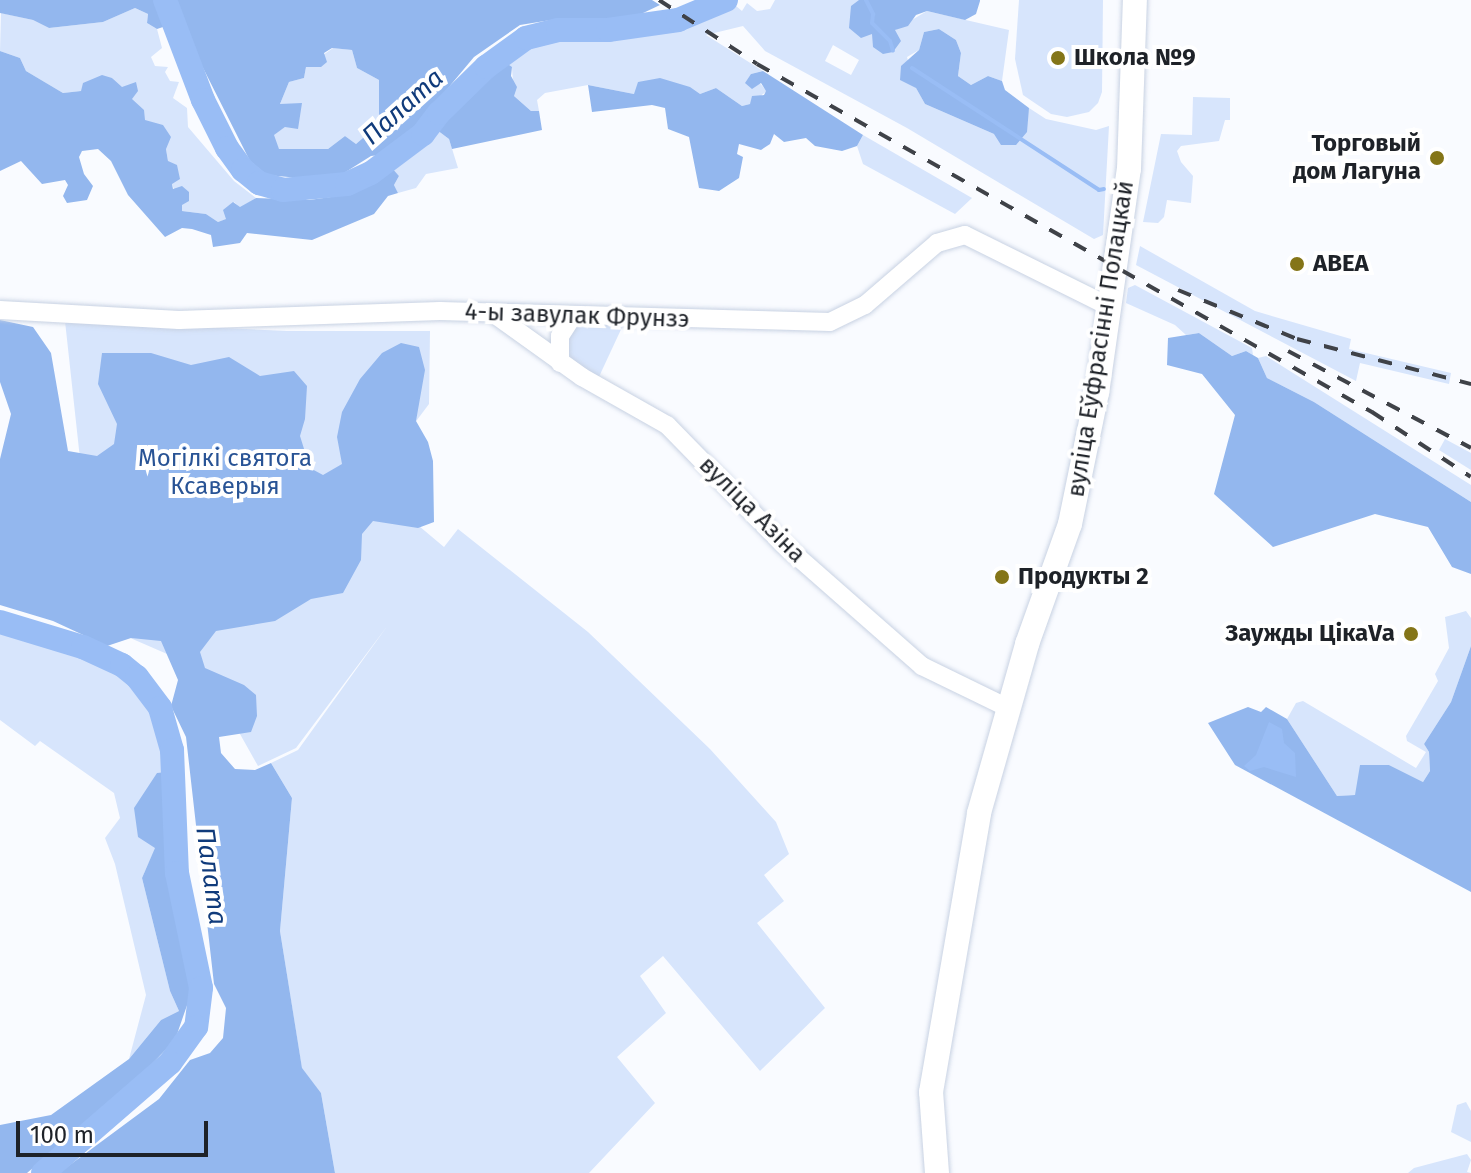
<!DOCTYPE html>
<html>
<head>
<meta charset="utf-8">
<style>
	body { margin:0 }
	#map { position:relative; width:1471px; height:1173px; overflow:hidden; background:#f9fbff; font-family:"Fira Sans",sans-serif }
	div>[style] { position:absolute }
	.green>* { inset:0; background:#d7e5fc }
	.forest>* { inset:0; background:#93b7ee }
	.water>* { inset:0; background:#99bdf5 }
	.stream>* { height:4px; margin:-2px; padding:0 2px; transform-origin:2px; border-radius:2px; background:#99bdf5 }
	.river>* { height:24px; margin:-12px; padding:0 12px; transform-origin:12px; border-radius:12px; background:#99bdf5 }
	.roads { filter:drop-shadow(0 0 2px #c8d2e3) drop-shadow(0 0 2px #c8d2e3) }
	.minor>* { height:18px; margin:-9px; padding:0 9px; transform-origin:9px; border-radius:9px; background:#fff }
	.major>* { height:24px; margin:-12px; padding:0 12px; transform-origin:12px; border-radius:12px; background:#fff }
	.rail>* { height:4px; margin-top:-2px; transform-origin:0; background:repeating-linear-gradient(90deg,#3f4248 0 14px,transparent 0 28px) }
	.dots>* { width:22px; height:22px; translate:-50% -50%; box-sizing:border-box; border:4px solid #fff; border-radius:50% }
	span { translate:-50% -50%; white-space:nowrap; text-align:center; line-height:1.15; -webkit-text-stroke:8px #fff; paint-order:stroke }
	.poi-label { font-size:24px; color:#1e2228; font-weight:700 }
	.left { translate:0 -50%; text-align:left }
	.right { translate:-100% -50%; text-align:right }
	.street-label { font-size:24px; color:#1e2228 }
	.park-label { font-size:24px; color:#285395 }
	.water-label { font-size:26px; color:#103b7b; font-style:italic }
	.scale { position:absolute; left:16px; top:1121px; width:192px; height:36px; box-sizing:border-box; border:4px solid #1e2228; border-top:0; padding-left:10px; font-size:24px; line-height:28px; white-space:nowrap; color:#1e2228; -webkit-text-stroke:6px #fff; paint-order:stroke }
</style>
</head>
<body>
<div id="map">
	<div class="green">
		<i style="clip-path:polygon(evenodd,775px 0,859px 0,873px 34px,895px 30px,927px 11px,1009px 30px,1002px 81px,988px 76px,971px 85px,958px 76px,961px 53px,956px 40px,939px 29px,924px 32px,919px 50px,907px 57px,916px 88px,925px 104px,994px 134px,1026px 119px,1029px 108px,1046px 119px,1096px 130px,1109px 126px,1103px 235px,1094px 239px,907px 128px,765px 51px,743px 26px,706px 35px,763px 71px,751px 74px,767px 91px,750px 104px,742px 106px,716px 88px,700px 94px,634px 94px,588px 85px,545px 93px,537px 100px,539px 111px,531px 111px,514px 96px,512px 68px,506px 63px,534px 44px,556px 38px,609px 37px,682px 27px,736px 6px,742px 11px,747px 3px,757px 11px,770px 9px,775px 0,833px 45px,859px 60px,851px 75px,825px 61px,833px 45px)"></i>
		<i style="clip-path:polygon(1019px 0,1103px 0,1102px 92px,1098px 103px,1089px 112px,1067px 117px,1051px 114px,1023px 95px,1015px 59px)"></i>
		<i style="clip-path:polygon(135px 8px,148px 14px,147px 23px,157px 29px,162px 48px,151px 57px,155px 66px,168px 67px,165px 72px,170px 81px,179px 82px,173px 98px,187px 108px,188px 127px,234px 181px,256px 198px,240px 208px,234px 202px,227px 219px,218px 222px,206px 214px,182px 211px,172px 184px,166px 149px,112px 78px,81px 91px,63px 93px,26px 71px,20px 58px,0 51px,1px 13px,33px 20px,49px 28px,103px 22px)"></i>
		<i style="clip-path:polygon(333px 48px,352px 50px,357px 68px,379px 80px,379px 124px,356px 144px,345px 136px,328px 149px,279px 150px,273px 135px,285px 127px,280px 104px,289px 82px,304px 78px,306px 67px)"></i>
		<i style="clip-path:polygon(1193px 97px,1230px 98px,1230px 120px,1225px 120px,1219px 141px,1181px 146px,1177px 151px,1181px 162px,1193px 176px,1191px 203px,1167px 200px,1164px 217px,1158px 223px,1143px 222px,1161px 134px,1192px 135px)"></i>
		<i style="clip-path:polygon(437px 130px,449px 139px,458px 168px,426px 174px,416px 188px,398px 193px,394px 185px,399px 176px,392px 168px)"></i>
		<i style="clip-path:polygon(863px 135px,972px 198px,955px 214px,863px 164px,857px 146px)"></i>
		<i style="clip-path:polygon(1140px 246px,1255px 311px,1351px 339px,1349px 349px,1451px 373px,1449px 384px,1360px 363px,1356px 381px,1136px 265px)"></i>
		<i style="clip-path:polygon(1135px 285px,1252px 348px,1253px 355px,1246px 351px,1232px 356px,1199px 333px,1186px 335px,1175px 325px,1126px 303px,1128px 288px)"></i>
		<i style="clip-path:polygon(65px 321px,287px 331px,430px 331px,429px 404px,369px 484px,444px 547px,458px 529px,588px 632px,710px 749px,776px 822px,789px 854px,764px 875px,784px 901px,757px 923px,825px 1008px,760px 1071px,663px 956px,640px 976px,666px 1013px,617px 1057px,655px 1103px,589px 1173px,335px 1173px,321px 1093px,302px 1069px,280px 931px,292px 798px,271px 763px,298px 750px,388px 625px,296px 748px,258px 766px,204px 670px,98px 624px)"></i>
		<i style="clip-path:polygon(586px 322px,624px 323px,597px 381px,569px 361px,568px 337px,577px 324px)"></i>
		<i style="clip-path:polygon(1266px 356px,1471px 485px,1471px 502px,1314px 402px,1267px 378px,1258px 358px)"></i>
		<i style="clip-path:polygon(1445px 439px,1471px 453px,1471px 470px,1439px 450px)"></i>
		<i style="clip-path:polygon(1466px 611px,1471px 618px,1471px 646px,1451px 702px,1424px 744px,1429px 752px,1430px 771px,1423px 782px,1389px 765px,1355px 795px,1337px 796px,1287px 719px,1296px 703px,1303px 701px,1416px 768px,1426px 752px,1407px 741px,1406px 736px,1438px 681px,1435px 674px,1449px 648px,1445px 617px)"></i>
		<i style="clip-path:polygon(0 630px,118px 672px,145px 695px,162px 732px,167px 772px,157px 774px,156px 847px,142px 878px,170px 991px,179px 1011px,161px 1020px,129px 1059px,146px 995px,115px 864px,105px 838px,120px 818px,114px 793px,40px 741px,35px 746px,0 720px)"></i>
		<i style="clip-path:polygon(1466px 1102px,1471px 1111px,1471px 1142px,1451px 1132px,1457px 1105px)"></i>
		<i style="clip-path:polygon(1467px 1154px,1471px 1160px,1467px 1172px,1471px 1173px,1408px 1173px,1414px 1168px)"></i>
	</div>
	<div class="forest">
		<i style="clip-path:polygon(0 0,156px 0,169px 25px,157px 29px,147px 23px,148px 14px,135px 8px,103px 22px,49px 28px,33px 20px,0 13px)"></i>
		<i style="clip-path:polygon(evenodd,174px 0,652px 0,660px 5px,641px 14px,612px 18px,557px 19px,520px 25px,474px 57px,418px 124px,379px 155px,371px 156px,344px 173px,299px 178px,267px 175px,250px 161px,194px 50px,174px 0,332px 48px,352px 50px,357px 68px,379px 80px,379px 124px,356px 144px,345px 136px,328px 149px,279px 149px,274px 135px,285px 127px,298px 129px,302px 103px,280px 104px,289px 82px,304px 78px,306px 67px,321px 67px,327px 62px,324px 53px,332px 48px)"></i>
		<i style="clip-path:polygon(859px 0,980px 0,980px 1px,976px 14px,965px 20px,927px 11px,916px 15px,908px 26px,895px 30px,901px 41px,893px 52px,883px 54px,873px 47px,872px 34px,861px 38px,849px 28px,851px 6px)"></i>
		<i style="clip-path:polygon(939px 29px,956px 40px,961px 53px,958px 76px,971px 85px,988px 76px,1002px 81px,1005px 90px,1029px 108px,1027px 132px,1016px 145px,1001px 145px,994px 134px,925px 104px,916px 88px,900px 80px,901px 66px,919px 50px,924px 32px)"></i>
		<i style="clip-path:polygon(0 51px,20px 58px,26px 71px,63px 93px,81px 91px,83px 83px,102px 75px,112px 78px,122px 87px,136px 82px,138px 91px,132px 99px,144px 110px,145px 120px,163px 125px,171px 137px,166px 149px,168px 161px,177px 165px,180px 179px,172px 184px,173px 189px,182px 186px,189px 192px,189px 201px,182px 205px,182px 211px,206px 214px,218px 222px,226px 219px,223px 210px,233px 202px,240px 207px,256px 198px,309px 200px,353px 194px,392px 168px,399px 176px,394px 185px,398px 193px,388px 196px,374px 214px,312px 240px,247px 233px,240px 243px,213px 247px,211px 235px,192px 229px,182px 228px,165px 237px,128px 195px,111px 161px,98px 149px,82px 151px,79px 157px,84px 174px,93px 186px,87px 200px,67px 203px,63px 196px,68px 185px,65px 180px,42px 184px,21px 161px,0 171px)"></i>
		<i style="clip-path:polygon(506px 63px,512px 67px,511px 76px,517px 87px,514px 96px,531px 111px,539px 111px,542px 130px,452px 149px,449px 139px,437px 130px)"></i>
		<i style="clip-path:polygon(763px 71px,863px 135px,857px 146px,842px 151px,815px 146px,806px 138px,784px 142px,774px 134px,770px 144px,761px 150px,739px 144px,737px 154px,743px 157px,739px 178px,719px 191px,699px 188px,689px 137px,668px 129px,665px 108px,652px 105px,592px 112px,588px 85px,634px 94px,638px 82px,660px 78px,690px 87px,700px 94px,716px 88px,742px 106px,750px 104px,752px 96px,764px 95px,766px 91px,761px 83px,752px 89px,745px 83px,751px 74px)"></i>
		<i style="clip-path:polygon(0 320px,33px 327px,51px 353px,68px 451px,97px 456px,114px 444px,117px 424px,98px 384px,102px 353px,151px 353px,191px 365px,229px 357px,260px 376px,294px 371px,307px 386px,305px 419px,300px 436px,310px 468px,323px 475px,342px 464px,337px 437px,342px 412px,360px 379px,382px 353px,401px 343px,419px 347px,425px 370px,416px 421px,428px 442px,433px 461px,434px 522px,418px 528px,373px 521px,362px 534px,361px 560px,343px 593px,311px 599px,275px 621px,216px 631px,200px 652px,205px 668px,244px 685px,256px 695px,257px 716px,251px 732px,219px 737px,221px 753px,235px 769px,255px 770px,271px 763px,292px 798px,280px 931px,302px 1068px,321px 1093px,335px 1173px,59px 1173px,159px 1099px,190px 1060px,210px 1053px,223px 1038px,226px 1008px,214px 984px,186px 737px,171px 706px,178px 680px,161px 641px,131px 638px,107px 646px,53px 621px,0 605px,0 459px,11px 414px,0 382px)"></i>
		<i style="clip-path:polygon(1199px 333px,1232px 356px,1246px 351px,1258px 358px,1267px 378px,1314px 402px,1471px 502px,1471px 574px,1452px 567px,1428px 527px,1375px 514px,1273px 547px,1214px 494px,1235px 415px,1202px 374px,1167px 365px,1168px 338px)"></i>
		<i style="clip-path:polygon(1471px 646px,1471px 892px,1235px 765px,1208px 723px,1248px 707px,1261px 712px,1266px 707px,1287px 719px,1337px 796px,1355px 795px,1360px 765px,1389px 765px,1423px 782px,1430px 771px,1429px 752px,1424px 744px,1451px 702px)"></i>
		<i style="clip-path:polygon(167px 772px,169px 875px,193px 988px,175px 1040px,145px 1071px,27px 1173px,0 1173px,0 1125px,51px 1115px,129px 1059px,161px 1020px,179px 1011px,170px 991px,142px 878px,155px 848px,138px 837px,134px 808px,157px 773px)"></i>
	</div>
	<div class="water">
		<i style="clip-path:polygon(1269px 722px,1282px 729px,1284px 743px,1295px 753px,1296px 777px,1264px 767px,1250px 771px,1244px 766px,1256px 755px)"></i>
	</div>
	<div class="stream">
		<i style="left:866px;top:0;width:16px;rotate:63deg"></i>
		<i style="left:873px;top:14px;width:9px;rotate:96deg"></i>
		<i style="left:872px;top:23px;width:25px;rotate:45deg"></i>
		<i style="left:890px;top:41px;width:10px;rotate:73deg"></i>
		<i style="left:912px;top:68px;width:223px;rotate:33.1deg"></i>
		<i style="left:1099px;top:190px;width:5px;rotate:-11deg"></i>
	</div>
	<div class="river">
		<i style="left:165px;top:0;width:107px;rotate:69.2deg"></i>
		<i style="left:203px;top:100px;width:54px;rotate:63.4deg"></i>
		<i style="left:227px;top:148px;width:27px;rotate:54deg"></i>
		<i style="left:243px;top:170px;width:21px;rotate:39deg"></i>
		<i style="left:259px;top:183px;width:25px;rotate:16deg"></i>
		<i style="left:283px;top:190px;width:64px;rotate:-5.4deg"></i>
		<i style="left:347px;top:184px;width:26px;rotate:-25deg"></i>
		<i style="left:371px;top:173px;width:65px;rotate:-36.9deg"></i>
		<i style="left:423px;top:134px;width:26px;rotate:-53deg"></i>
		<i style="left:439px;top:113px;width:66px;rotate:-44.4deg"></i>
		<i style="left:486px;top:67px;width:49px;rotate:-35.9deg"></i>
		<i style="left:526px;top:38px;width:33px;rotate:-14deg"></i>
		<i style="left:558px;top:30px;width:50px"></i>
		<i style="left:608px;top:30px;width:71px;rotate:-8.1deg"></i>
		<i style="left:678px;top:20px;width:52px;rotate:-22.6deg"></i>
		<i style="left:0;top:622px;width:87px;rotate:16.8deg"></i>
		<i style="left:83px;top:647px;width:43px;rotate:24.8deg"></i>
		<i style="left:122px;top:665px;width:19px;rotate:39deg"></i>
		<i style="left:137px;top:677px;width:39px;rotate:53deg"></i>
		<i style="left:160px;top:708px;width:44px;rotate:74.1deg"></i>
		<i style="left:172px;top:750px;width:123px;rotate:87.7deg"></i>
		<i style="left:177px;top:873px;width:117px;rotate:78.2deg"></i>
		<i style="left:201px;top:988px;width:39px;rotate:97deg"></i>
		<i style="left:196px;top:1027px;width:44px;rotate:125.8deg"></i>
		<i style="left:170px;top:1063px;width:168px;rotate:139.1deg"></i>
	</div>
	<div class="roads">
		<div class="minor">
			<i style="left:0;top:310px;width:179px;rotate:3.2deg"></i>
			<i style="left:179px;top:320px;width:261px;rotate:-2deg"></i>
			<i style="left:440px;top:311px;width:390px;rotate:1.6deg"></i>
			<i style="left:830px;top:322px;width:39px;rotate:-26deg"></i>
			<i style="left:865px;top:305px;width:95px;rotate:-40.7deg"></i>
			<i style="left:937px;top:243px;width:29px;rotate:-16deg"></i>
			<i style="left:965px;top:235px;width:160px;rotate:26.4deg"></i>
			<i style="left:494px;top:314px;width:108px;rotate:35.6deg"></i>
			<i style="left:582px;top:377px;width:98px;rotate:29.5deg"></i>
			<i style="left:667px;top:425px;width:166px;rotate:45.7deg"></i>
			<i style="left:783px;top:544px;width:185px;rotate:41.3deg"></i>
			<i style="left:922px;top:666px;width:96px;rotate:26deg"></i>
			<i style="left:560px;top:363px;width:27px;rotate:-90deg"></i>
			<i style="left:560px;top:336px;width:24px;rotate:-57deg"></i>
		</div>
		<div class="major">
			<i style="left:937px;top:1173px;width:81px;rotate:-94.2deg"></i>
			<i style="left:931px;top:1092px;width:283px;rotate:-80.2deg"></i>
			<i style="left:979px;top:813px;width:176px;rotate:-74.1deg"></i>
			<i style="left:1027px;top:644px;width:127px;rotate:-70.3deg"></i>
			<i style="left:1070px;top:524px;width:134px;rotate:-78.4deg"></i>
			<i style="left:1097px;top:393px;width:226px;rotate:-81.9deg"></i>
			<i style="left:1129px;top:169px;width:169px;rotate:-88deg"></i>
		</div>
	</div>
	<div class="rail">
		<i style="left:659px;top:0;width:117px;rotate:33.1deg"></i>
		<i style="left:757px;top:64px;width:707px;rotate:29.5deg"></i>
		<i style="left:1372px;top:412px;width:118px;rotate:33.3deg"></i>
		<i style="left:1178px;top:290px;width:129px;rotate:22.4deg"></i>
		<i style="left:1297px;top:339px;width:180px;rotate:14.5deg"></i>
		<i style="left:1288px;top:351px;width:207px;rotate:27.9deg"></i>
	</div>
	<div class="dots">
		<i style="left:1058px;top:58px;background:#847518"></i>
		<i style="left:1437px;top:158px;background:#847518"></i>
		<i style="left:1297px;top:264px;background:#847518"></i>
		<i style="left:1002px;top:577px;background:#847518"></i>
		<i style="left:1411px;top:634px;background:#847518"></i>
	</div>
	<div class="poi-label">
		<span class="left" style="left:1074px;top:58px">Школа №9</span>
		<span class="right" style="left:1421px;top:158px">Торговый<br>дом Лагуна</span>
		<span class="left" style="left:1313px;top:264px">АВЕА</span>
		<span class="left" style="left:1018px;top:577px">Продукты 2</span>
		<span class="right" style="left:1395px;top:634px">Заужды ЦікаVа</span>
	</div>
	<div class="street-label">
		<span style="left:577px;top:316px;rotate:2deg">4-ы завулак Фрунзэ</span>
		<span style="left:1101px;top:339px;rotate:-81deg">вуліца Еўфрасінні Полацкай</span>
		<span style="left:752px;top:510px;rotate:45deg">вуліца Азіна</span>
	</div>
	<div class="park-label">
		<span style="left:225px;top:473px">Могілкі святога<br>Ксаверыя</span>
	</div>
	<div class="water-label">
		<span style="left:403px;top:107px;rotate:-42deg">Палата</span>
		<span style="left:211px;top:876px;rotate:82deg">Палата</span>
	</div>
	<div class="scale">100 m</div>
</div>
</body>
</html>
